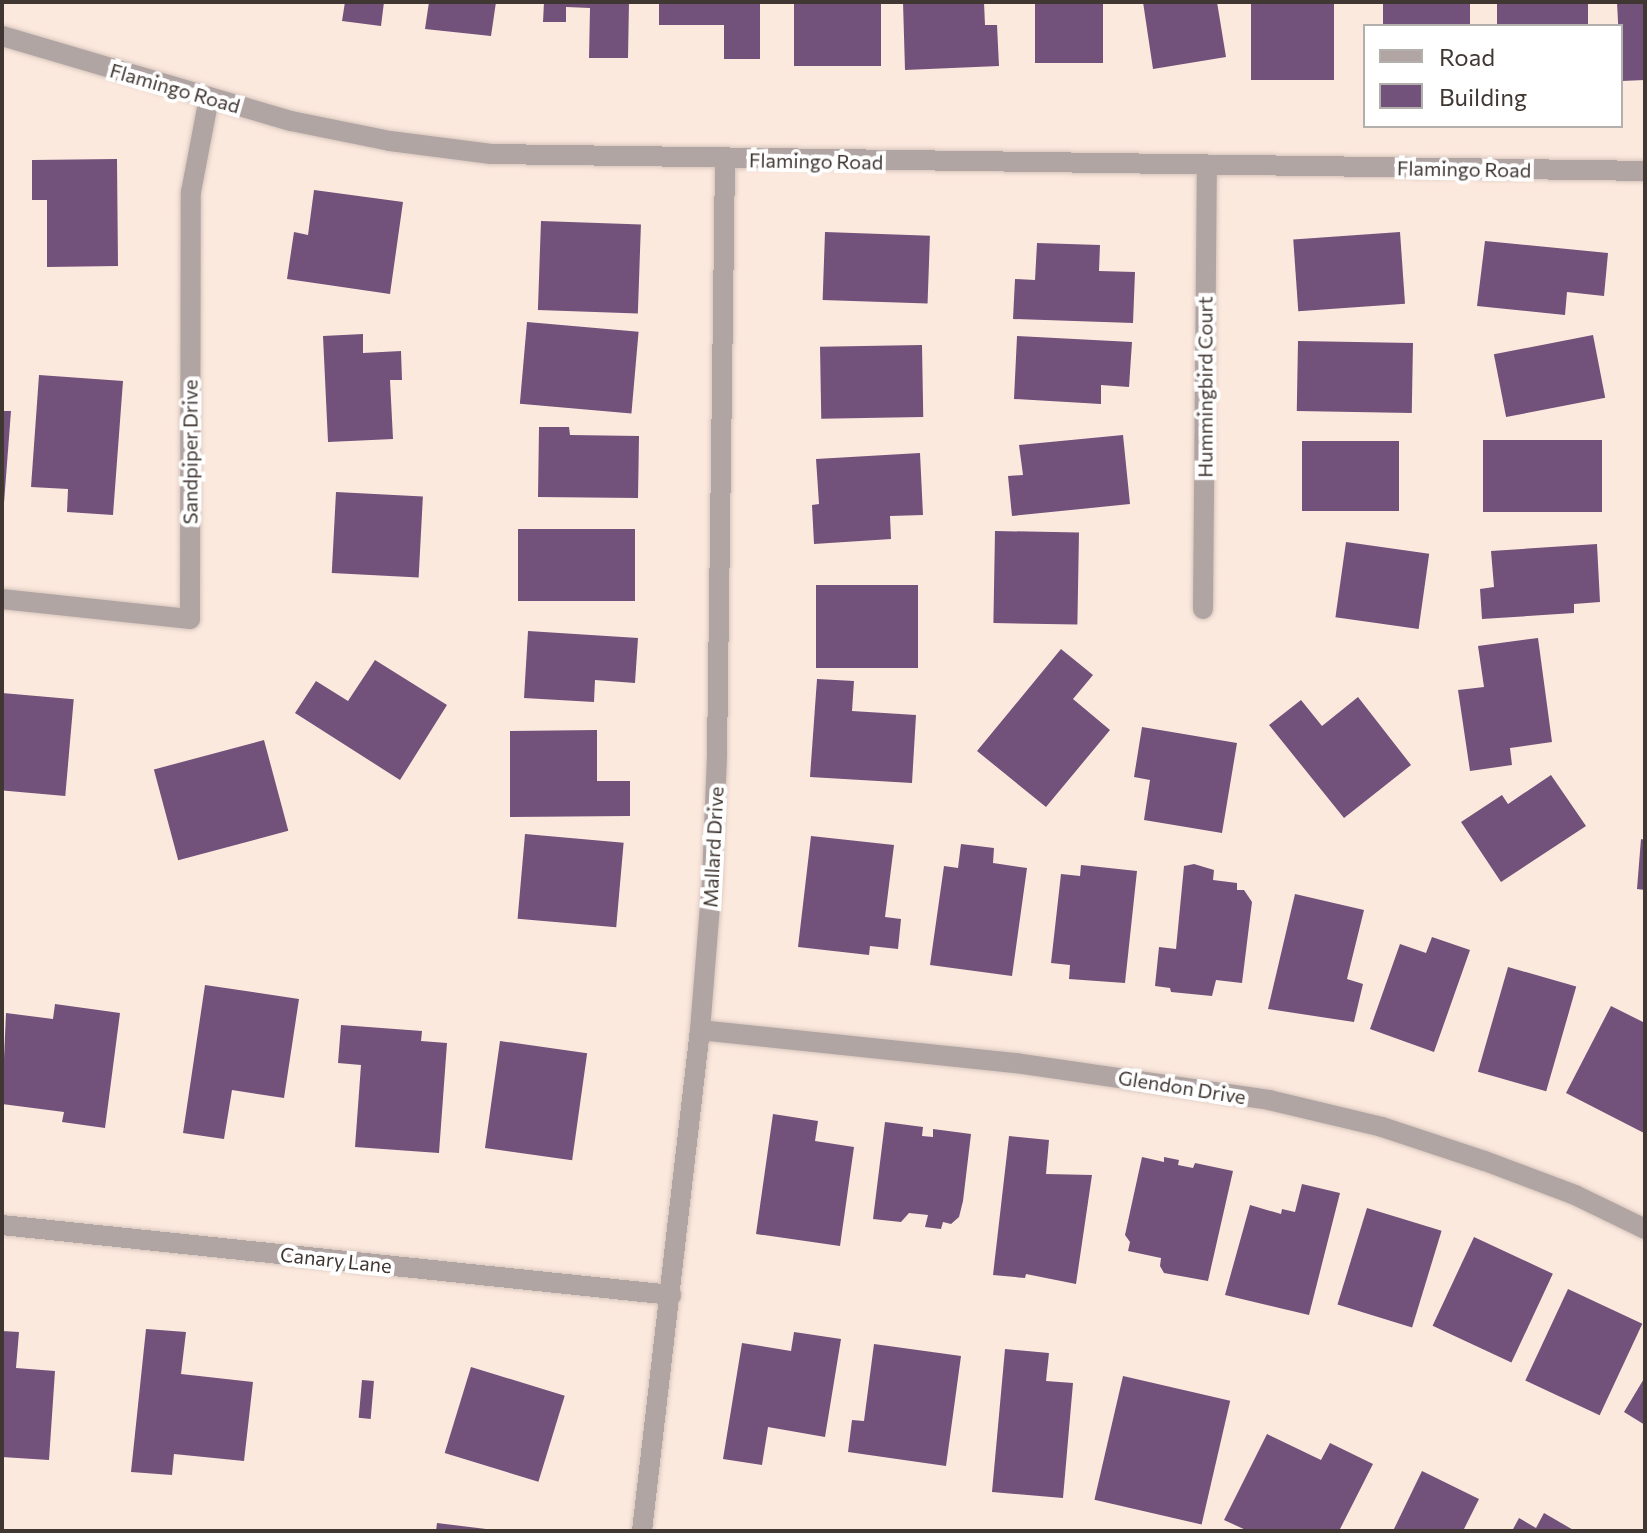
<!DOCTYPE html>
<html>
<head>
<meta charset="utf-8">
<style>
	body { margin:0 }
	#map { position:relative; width:1647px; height:1533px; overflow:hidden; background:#fce9de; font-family:Commissioner,sans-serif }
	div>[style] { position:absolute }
	.building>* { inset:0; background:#72517b; transform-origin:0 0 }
	.roads { filter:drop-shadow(0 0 2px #d6c5bc) drop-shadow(0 0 2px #d6c5bc) }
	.minor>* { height:20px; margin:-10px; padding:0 10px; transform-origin:10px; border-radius:10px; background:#b1a5a4 }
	span { translate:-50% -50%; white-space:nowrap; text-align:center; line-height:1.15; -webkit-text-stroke:8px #fff; paint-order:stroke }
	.street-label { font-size:20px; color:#403732 }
	.frame { position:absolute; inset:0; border:4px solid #403732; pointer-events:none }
	.legend { position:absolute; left:1363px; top:24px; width:260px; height:104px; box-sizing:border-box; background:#fff; border:2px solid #b3afad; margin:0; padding:10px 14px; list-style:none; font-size:24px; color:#403732 }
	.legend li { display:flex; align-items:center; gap:16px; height:40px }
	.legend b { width:40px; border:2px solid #b3afad }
</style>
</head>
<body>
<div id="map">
	<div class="building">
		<i style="clip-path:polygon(345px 2px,384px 2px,381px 26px,342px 21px)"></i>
		<i style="clip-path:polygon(429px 2px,496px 2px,491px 36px,425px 29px)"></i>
		<i style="clip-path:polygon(544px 2px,629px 2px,628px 58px,589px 58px,590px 8px,566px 7px,566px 22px,543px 22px)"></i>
		<i style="clip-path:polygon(659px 2px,760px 2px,760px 59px,724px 59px,724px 25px,659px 25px)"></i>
		<i style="left:794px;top:2px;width:87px;height:64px"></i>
		<i style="clip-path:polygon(903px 2px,984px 2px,985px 25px,997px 25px,999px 66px,905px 70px)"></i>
		<i style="left:1035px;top:2px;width:68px;height:61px"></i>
		<i style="clip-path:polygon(1143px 2px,1217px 2px,1226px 57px,1153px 69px)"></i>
		<i style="left:1251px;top:2px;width:83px;height:78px"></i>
		<i style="left:1383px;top:2px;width:87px;height:24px"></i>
		<i style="left:1497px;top:2px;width:91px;height:24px"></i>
		<i style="clip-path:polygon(1617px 2px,1645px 2px,1645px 80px,1621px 81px)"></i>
		<i style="clip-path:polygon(117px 159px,118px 266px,47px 267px,47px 200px,32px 200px,32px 160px)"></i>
		<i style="clip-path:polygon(314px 190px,403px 202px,390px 294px,287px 279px,294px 232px,308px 235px)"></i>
		<i style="left:541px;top:221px;width:100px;height:89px;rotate:2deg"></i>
		<i style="left:825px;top:232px;width:105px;height:68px;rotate:2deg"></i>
		<i style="left:1400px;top:232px;width:72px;height:107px;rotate:86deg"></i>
		<i style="clip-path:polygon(1485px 241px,1608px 253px,1604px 296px,1567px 292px,1565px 315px,1477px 306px)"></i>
		<i style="clip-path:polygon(1037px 243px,1100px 245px,1099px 271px,1135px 272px,1133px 323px,1013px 319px,1015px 279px,1035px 280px)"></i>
		<i style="left:527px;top:322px;width:112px;height:82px;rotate:5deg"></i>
		<i style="clip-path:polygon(363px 334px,363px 353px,401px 351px,402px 380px,390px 380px,393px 439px,328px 442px,323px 336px)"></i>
		<i style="left:1593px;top:335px;width:64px;height:101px;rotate:79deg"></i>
		<i style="clip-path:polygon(1017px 336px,1132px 342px,1129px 387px,1101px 385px,1101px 404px,1014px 399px)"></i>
		<i style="left:1298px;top:341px;width:115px;height:70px;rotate:1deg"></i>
		<i style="left:922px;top:345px;width:72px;height:102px;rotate:89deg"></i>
		<i style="clip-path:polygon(39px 375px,123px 381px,113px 515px,67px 512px,68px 489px,31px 487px)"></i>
		<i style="clip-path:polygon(2px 411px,11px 411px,4px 503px,2px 503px)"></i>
		<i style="clip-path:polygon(539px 427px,569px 427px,570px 435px,639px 436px,638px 498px,538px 497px)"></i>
		<i style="clip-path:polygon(1123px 435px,1130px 504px,1012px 516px,1008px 476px,1023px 475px,1019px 445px)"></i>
		<i style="left:1483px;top:440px;width:119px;height:72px"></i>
		<i style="left:1399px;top:441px;width:70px;height:97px;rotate:90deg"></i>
		<i style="clip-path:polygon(920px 453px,923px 515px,890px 516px,891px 539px,814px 544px,812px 505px,819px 504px,816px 459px)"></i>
		<i style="left:336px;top:492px;width:87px;height:81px;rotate:3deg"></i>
		<i style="left:518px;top:529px;width:117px;height:72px"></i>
		<i style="left:995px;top:531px;width:84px;height:92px;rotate:1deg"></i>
		<i style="left:1346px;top:542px;width:84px;height:76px;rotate:8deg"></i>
		<i style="clip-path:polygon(1597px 544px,1600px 602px,1574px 604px,1574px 613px,1482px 619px,1480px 589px,1494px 587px,1491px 551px)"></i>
		<i style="left:918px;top:585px;width:83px;height:102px;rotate:90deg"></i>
		<i style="clip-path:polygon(528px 631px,638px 638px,635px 683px,595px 680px,594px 702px,524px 698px)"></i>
		<i style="clip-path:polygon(1538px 638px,1552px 742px,1510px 748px,1512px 765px,1470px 771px,1458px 690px,1484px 687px,1478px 646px)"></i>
		<i style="clip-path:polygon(1061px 649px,1093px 675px,1073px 699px,1110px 730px,1046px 807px,977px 751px)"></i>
		<i style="clip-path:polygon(375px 660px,447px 705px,400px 780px,295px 713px,316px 681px,348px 701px)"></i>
		<i style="clip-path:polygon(817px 679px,854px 681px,852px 711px,916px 715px,912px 783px,810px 777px)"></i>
		<i style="left:2px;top:693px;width:72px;height:97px;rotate:5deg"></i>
		<i style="clip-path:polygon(1358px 697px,1411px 765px,1344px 818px,1269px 725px,1301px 700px,1322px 726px)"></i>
		<i style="clip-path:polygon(1142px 727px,1237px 743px,1222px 833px,1144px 820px,1150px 780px,1134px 777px)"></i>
		<i style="clip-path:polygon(597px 730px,597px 781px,630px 781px,630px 816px,510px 817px,510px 731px)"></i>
		<i style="left:264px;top:740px;width:94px;height:114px;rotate:75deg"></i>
		<i style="clip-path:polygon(1551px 775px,1586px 826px,1501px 882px,1461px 822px,1502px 795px,1508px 804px)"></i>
		<i style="left:525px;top:834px;width:99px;height:85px;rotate:5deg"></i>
		<i style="clip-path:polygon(811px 836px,894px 845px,885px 917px,901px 919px,898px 949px,870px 946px,869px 955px,798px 947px)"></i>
		<i style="clip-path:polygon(1641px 839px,1645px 840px,1645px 890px,1637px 889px)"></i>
		<i style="clip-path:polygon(961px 844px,994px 848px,993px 863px,1027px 868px,1012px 976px,930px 965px,944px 866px,958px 868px)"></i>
		<i style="clip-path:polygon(1194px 864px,1214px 870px,1213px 880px,1237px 883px,1237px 890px,1244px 890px,1252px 902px,1242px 983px,1216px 980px,1212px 996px,1171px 992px,1170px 988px,1155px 986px,1159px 947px,1176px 949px,1184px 866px)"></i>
		<i style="clip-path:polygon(1081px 865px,1137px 871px,1125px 983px,1069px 979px,1070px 965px,1051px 963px,1061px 874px,1080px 876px)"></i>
		<i style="clip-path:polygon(1295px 894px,1364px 910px,1347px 979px,1363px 984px,1354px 1022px,1268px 1009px)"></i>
		<i style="clip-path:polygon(1432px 937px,1470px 950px,1434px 1052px,1370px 1029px,1400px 944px,1426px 953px)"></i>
		<i style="left:1508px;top:967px;width:71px;height:109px;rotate:16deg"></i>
		<i style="clip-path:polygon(205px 985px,299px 999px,284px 1098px,232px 1090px,224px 1139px,183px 1133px)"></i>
		<i style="clip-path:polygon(55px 1004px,120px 1013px,105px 1128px,62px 1122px,64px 1112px,2px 1104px,6px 1013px,53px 1019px)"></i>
		<i style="clip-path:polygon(1611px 1006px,1645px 1023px,1644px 1133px,1566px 1093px)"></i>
		<i style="clip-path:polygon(341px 1025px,422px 1031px,421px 1041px,447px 1043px,439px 1153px,355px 1147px,361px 1065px,338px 1063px)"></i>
		<i style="left:500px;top:1041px;width:88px;height:108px;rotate:8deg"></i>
		<i style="clip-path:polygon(773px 1114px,818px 1121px,815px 1141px,854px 1147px,840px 1246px,756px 1234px)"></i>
		<i style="clip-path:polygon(885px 1122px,923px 1127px,922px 1136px,933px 1137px,933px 1129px,971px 1134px,963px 1201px,959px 1217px,951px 1224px,943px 1222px,941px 1229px,925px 1227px,928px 1215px,909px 1213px,901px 1222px,873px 1219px)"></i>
		<i style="clip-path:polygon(1009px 1136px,1049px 1140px,1046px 1174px,1092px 1175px,1076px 1284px,1026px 1274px,1025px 1278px,993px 1275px)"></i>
		<i style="clip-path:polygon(1142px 1157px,1164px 1162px,1164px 1157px,1179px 1160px,1178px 1165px,1193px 1168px,1195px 1163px,1233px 1171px,1208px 1281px,1164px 1273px,1160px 1266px,1161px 1258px,1128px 1251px,1130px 1242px,1125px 1235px)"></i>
		<i style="clip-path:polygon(1302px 1184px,1340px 1193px,1309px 1315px,1225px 1295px,1250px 1205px,1281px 1214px,1282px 1209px,1295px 1212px)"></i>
		<i style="left:1367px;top:1208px;width:78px;height:101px;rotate:17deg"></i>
		<i style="left:1474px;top:1237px;width:87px;height:98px;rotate:25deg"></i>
		<i style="left:1568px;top:1289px;width:82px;height:101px;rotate:25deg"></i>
		<i style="clip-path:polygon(146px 1329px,186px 1332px,181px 1374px,253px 1382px,244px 1461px,174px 1454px,172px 1475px,131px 1472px)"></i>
		<i style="clip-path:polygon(2px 1331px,19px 1332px,16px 1368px,55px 1371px,49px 1460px,2px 1457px)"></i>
		<i style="clip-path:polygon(794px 1332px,841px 1339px,825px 1437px,768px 1427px,762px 1465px,723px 1459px,742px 1343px,791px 1351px)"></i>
		<i style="clip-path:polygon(874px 1344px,961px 1356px,946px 1466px,848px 1452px,852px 1420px,864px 1421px)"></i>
		<i style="clip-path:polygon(1005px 1349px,1049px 1353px,1046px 1381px,1073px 1383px,1063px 1498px,992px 1492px)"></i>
		<i style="left:471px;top:1367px;width:98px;height:90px;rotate:17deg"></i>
		<i style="left:1123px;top:1376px;width:110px;height:127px;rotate:13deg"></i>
		<i style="clip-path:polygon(1645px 1377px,1645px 1425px,1624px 1412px)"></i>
		<i style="left:362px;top:1380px;width:12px;height:38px;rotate:5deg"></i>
		<i style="clip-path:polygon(1267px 1434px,1321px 1460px,1330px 1443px,1373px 1464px,1339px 1531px,1248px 1531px,1224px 1520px)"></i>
		<i style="clip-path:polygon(1422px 1471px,1479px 1499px,1463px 1531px,1393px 1531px)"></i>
		<i style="clip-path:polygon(1544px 1513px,1575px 1531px,1512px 1531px,1519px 1518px,1536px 1528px)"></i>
		<i style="clip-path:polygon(437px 1523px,486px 1529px,485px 1531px,436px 1531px)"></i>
	</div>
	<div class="roads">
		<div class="minor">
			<i style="left:2px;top:36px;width:301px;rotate:16.4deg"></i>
			<i style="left:291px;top:121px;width:101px;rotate:11.4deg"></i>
			<i style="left:390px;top:141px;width:102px;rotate:7.3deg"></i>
			<i style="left:491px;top:154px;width:1154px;rotate:0.84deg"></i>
			<i style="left:2px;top:599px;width:189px;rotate:6.1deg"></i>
			<i style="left:190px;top:619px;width:427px;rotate:-89.9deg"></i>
			<i style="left:191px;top:192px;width:96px;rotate:-79.2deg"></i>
			<i style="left:1203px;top:609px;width:443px;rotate:-89.5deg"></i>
			<i style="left:700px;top:1030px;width:318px;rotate:6deg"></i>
			<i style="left:1016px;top:1063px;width:256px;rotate:8.3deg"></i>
			<i style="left:1269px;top:1100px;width:116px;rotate:13.4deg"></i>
			<i style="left:1382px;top:1127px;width:108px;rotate:18.3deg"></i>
			<i style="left:1485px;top:1161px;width:96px;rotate:20.7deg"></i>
			<i style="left:1575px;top:1195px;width:78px;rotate:25.9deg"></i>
			<i style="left:2px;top:1225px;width:673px;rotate:5.97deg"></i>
			<i style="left:642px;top:1531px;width:504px;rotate:-83.4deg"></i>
			<i style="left:700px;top:1030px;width:150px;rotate:-85.4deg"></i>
			<i style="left:712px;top:880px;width:125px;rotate:-87.7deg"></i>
			<i style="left:717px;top:755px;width:596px;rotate:-89.23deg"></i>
		</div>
	</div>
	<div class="street-label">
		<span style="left:175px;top:88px;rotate:16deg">Flamingo Road</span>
		<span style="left:816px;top:161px;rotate:1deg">Flamingo Road</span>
		<span style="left:1464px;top:169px;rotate:1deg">Flamingo Road</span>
		<span style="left:1205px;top:387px;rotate:-90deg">Hummingbird Court</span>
		<span style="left:190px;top:452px;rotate:-90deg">Sandpiper Drive</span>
		<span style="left:713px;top:847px;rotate:-87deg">Mallard Drive</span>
		<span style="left:1182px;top:1087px;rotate:9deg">Glendon Drive</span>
		<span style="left:336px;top:1260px;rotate:6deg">Canary Lane</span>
	</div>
	<div class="frame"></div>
	<ul class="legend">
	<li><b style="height:10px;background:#b1a5a4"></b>Road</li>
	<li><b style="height:22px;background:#72517b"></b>Building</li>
	</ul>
</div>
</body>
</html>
